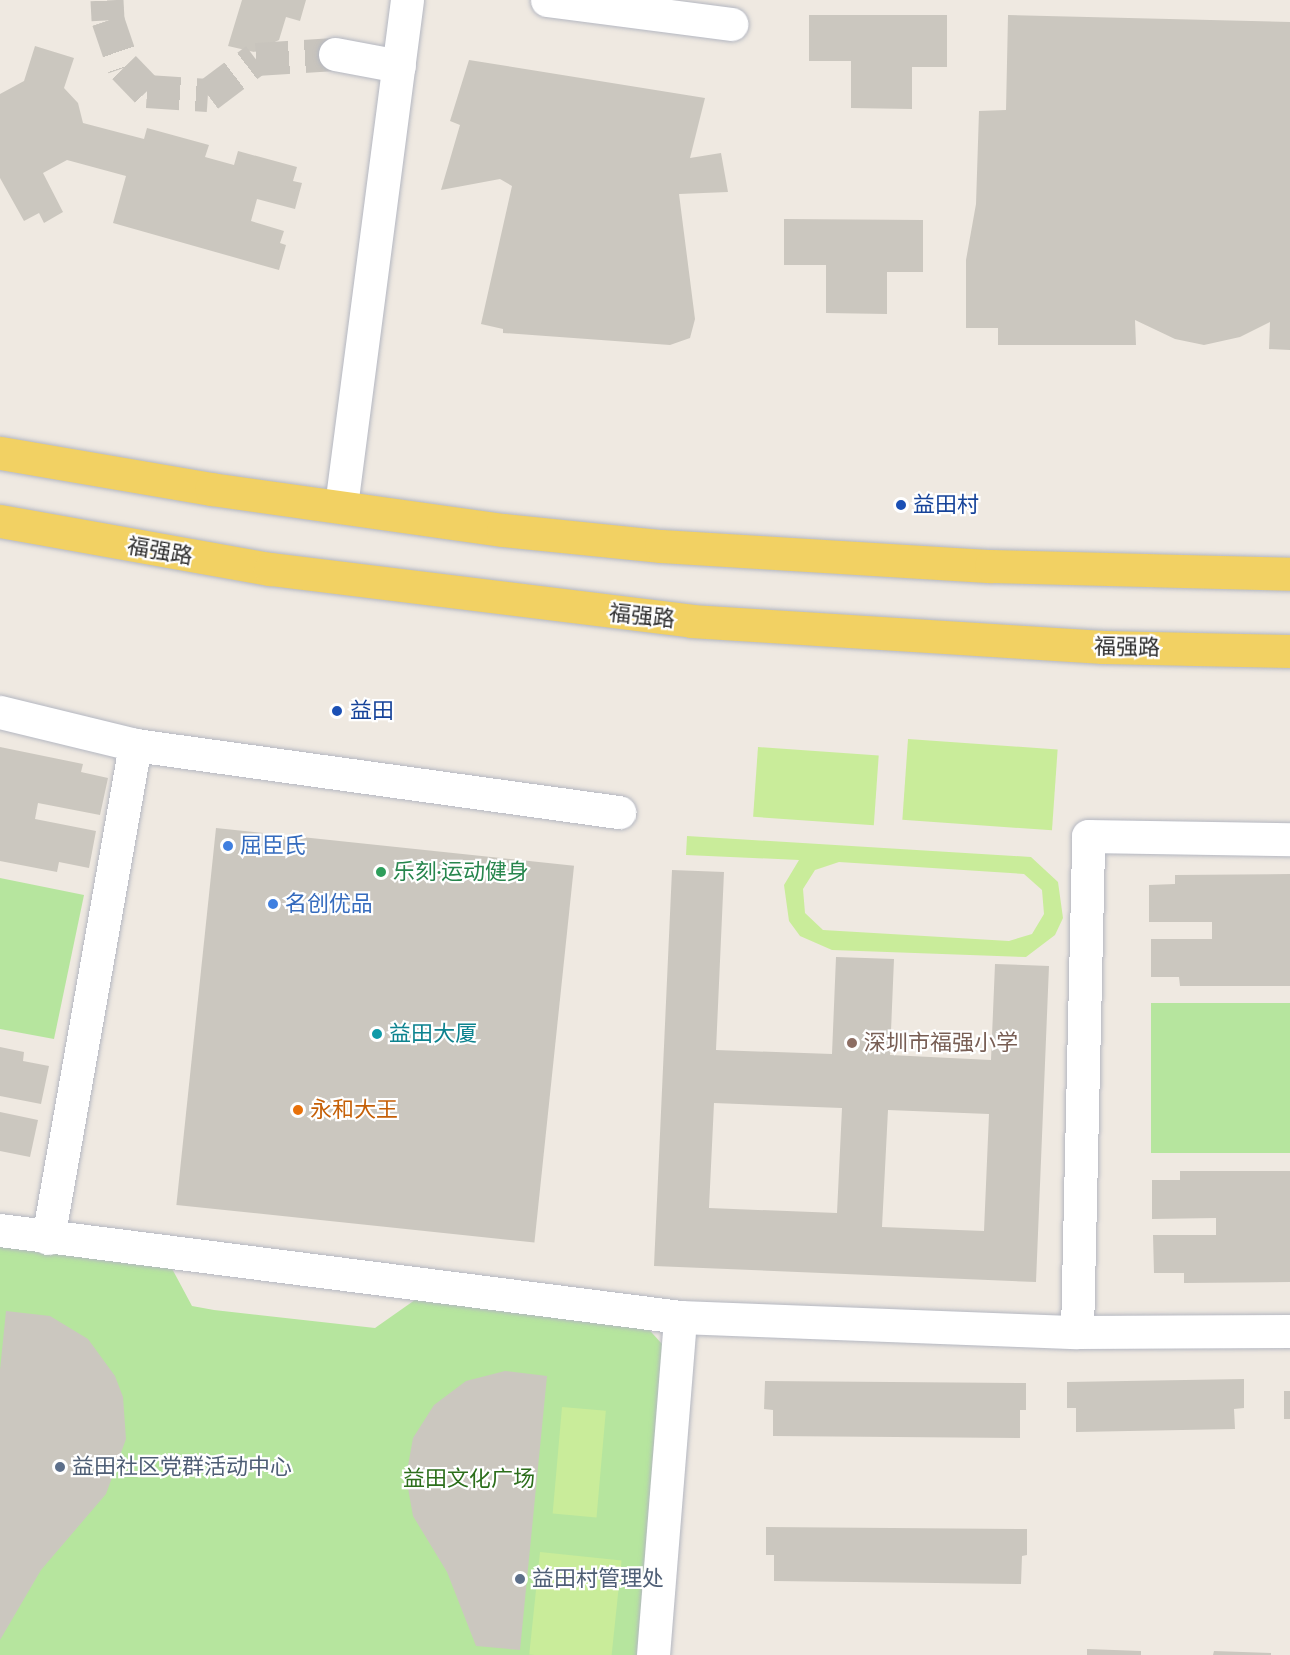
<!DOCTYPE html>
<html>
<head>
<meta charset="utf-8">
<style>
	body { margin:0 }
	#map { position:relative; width:1290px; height:1655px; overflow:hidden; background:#efe9e1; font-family:"Space Grotesk","Noto Sans SC",sans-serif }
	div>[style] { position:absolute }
	.green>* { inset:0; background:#b6e59e; transform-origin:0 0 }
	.pitch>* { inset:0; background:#c9ec9a; transform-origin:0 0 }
	.building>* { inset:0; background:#cbc7bf; transform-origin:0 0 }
	.minor-tunnel>* { height:33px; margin-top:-16.5px; transform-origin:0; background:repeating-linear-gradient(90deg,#c8c4bd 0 33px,transparent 0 49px) }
	.roads { filter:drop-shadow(0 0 2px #b4b7c1) drop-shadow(0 0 2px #b4b7c1) }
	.minor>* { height:33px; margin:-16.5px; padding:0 16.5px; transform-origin:16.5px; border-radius:16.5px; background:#fff }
	.major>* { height:33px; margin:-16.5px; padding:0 16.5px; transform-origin:16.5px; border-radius:16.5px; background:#f2d163 }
	.dots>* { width:16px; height:16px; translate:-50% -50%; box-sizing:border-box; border:3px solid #fff; border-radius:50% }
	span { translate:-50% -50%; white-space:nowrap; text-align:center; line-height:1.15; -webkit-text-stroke:4.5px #fff; paint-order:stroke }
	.transit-label { font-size:22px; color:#164399 }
	.left { translate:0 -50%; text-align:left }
	.street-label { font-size:22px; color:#2e2e2e }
	.shop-label { font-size:22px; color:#366cbe }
	.leisure-label { font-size:22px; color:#27864d }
	.culture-label { font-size:22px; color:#0d838f }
	.education-label { font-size:22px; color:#785e54 }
	.food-label { font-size:22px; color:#c56008 }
	.service-label { font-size:22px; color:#4e5e75 }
	.park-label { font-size:22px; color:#2c6e1b }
</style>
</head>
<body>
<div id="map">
	<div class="green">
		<i style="clip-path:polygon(0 878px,84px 895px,54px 1039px,0 1029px)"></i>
		<i style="left:1290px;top:1003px;width:150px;height:139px;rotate:90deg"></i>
		<i style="clip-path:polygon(0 1234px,169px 1263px,192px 1306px,214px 1310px,375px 1328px,422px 1295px,644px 1324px,671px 1354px,643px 1655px,0 1655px)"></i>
	</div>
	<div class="pitch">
		<i style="left:908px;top:739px;width:150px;height:81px;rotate:4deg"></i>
		<i style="left:758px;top:747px;width:121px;height:70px;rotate:4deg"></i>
		<i style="clip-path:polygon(evenodd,687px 836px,1031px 857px,1058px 882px,1063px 918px,1055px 935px,1026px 957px,832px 950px,800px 936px,789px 921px,784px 885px,799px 860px,686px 855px,687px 836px,839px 862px,1024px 874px,1042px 890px,1044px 914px,1032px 934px,1009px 941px,823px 930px,805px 913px,803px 889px,815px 870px,839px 862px)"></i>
		<i style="left:562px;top:1407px;width:44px;height:107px;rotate:5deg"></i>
		<i style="left:540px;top:1552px;width:82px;height:103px;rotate:6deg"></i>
	</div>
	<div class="building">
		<i style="clip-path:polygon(242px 0,306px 0,300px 21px,286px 17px,279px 40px,254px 52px,228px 46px)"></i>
		<i style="clip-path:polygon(809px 15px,947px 15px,947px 67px,912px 67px,912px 109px,851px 108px,851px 61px,809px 61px)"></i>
		<i style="clip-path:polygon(1008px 15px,1290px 22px,1290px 350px,1269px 349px,1270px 322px,1240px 337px,1204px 345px,1175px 339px,1135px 320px,1136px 345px,998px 345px,998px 328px,966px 328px,966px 260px,976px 204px,979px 111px,1006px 110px)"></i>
		<i style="clip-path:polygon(35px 46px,74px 58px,64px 88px,78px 103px,83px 123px,144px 139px,147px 128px,209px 145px,205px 157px,234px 165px,238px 151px,297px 167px,293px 181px,302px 183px,295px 209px,257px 199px,251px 221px,284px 231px,280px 243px,286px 245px,279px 270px,113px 223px,126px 176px,67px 160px,43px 173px,63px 212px,44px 223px,39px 213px,24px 221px,0 178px,0 94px,24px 81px)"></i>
		<i style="clip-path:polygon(469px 60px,705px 98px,690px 158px,721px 153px,728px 192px,679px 194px,695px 319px,690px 338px,670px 345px,503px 333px,503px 329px,481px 324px,512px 186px,500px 179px,441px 190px,460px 125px,450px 121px)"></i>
		<i style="clip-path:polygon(784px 219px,923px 220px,923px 272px,887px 272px,887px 314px,826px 313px,826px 265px,784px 265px)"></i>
		<i style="clip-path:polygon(0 747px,83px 764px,81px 772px,108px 778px,100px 815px,38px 803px,35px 819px,96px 831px,89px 868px,59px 862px,57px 872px,0 861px)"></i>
		<i style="left:216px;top:828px;width:360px;height:379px;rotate:6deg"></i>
		<i style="clip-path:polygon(evenodd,672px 870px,724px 872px,716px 1050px,832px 1054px,836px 957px,894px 959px,890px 1055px,991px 1060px,995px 964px,1049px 966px,1036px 1282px,654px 1266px,672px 870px,714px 1103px,842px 1108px,837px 1213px,709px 1208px,714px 1103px,672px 870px,888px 1110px,989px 1114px,984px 1231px,882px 1227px,888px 1110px)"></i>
		<i style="clip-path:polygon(1290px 874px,1290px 986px,1180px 986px,1179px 977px,1151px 977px,1151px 939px,1212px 939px,1212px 922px,1149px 922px,1149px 885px,1175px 884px,1175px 875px)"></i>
		<i style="clip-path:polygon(0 1047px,24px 1052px,23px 1061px,49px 1066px,41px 1104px,0 1096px)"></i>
		<i style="clip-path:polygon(0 1112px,38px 1120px,30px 1157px,0 1151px)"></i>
		<i style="clip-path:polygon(1180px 1171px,1290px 1171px,1290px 1282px,1184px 1283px,1184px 1273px,1154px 1273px,1153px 1235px,1216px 1235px,1216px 1218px,1152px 1219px,1152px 1180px,1180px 1180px)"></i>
		<i style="clip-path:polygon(6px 1311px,50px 1316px,88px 1339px,115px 1376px,123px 1397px,126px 1439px,106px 1494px,41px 1570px,0 1640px,0 1370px)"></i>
		<i style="clip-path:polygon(505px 1371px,547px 1376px,520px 1650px,476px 1646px,447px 1572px,413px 1516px,406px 1477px,413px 1438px,434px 1405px,466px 1381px)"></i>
		<i style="clip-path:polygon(1244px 1379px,1244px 1408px,1234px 1409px,1235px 1429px,1076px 1432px,1076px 1408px,1067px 1408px,1067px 1382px)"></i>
		<i style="clip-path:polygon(765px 1381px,1026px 1383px,1026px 1410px,1020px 1410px,1020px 1438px,773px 1436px,773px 1410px,764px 1409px)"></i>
		<i style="left:1284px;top:1391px;width:6px;height:28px"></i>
		<i style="clip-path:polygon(766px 1527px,1027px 1529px,1027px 1555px,1022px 1556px,1021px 1584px,774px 1581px,774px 1555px,766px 1555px)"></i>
		<i style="clip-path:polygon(1087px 1649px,1141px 1651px,1141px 1655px,1087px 1655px)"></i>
		<i style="clip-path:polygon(1214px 1651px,1271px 1653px,1271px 1655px,1213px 1655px)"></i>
	</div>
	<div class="minor-tunnel">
		<i style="left:107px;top:0;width:20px;rotate:87deg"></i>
		<i style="left:108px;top:20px;width:50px;rotate:71.2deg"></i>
		<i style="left:124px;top:67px;width:33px;rotate:46deg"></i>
		<i style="left:147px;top:91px;width:61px;rotate:3.8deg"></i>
		<i style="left:208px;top:95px;width:60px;rotate:-36.9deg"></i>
		<i style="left:256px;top:59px;width:79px;rotate:-3.6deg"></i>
	</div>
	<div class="roads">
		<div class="minor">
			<i style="left:547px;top:0;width:186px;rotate:7.4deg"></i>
			<i style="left:335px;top:54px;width:65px;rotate:10.6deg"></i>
			<i style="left:341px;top:506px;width:510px;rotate:-82.57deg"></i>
			<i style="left:0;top:712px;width:139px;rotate:13.7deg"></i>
			<i style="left:135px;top:745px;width:489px;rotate:7.9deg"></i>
			<i style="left:0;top:1230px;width:686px;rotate:7.29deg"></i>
			<i style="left:680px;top:1317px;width:397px;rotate:2.2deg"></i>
			<i style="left:1077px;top:1332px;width:213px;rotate:-0.3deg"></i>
			<i style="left:48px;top:1238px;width:501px;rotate:-79.99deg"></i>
			<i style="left:1077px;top:1332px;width:496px;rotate:-88.7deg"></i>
			<i style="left:1088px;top:836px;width:202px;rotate:0.9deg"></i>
			<i style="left:653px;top:1655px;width:339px;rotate:-85.4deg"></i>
		</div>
		<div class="major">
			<i style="left:0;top:453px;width:214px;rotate:9.7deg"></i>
			<i style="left:211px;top:489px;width:295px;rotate:8deg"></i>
			<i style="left:503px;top:530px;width:159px;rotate:5.8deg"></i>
			<i style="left:661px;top:546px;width:331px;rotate:3.5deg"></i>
			<i style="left:991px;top:566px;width:299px;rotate:1.5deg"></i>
			<i style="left:0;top:521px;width:274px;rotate:10.1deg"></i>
			<i style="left:270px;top:569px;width:424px;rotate:7deg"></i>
			<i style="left:691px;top:621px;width:413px;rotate:3.6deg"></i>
			<i style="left:1103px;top:647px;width:187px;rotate:1.2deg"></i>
		</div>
	</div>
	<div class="dots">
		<i style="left:901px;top:505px;background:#1a4fb4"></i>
		<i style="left:337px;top:711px;background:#1a4fb4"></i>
		<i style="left:228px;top:846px;background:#3f7fe0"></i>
		<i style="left:381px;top:872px;background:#2e9e5b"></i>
		<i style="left:273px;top:904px;background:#3f7fe0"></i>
		<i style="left:377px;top:1034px;background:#0f9aa8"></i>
		<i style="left:852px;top:1043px;background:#8d6e63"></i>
		<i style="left:298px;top:1110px;background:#e8710a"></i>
		<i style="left:60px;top:1467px;background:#5c6f8a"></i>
		<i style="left:520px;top:1579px;background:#5c6f8a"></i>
	</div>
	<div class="transit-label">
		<span class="left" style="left:913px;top:505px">益田村</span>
		<span class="left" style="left:350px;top:711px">益田</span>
	</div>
	<div class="street-label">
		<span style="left:160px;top:551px;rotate:10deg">福强路</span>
		<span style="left:642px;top:616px;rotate:6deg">福强路</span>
		<span style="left:1127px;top:647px;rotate:1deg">福强路</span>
	</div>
	<div class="shop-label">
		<span class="left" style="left:240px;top:846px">屈臣氏</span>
		<span class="left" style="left:285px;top:904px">名创优品</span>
	</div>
	<div class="leisure-label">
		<span class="left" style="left:393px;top:872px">乐刻·运动健身</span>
	</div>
	<div class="culture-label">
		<span class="left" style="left:389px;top:1034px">益田大厦</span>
	</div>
	<div class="education-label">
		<span class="left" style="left:864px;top:1043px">深圳市福强小学</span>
	</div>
	<div class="food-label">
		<span class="left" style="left:310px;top:1110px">永和大王</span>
	</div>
	<div class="service-label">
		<span class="left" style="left:72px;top:1467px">益田社区党群活动中心</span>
		<span class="left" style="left:532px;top:1579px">益田村管理处</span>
	</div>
	<div class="park-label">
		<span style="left:469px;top:1479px">益田文化广场</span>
	</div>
</div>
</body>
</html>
